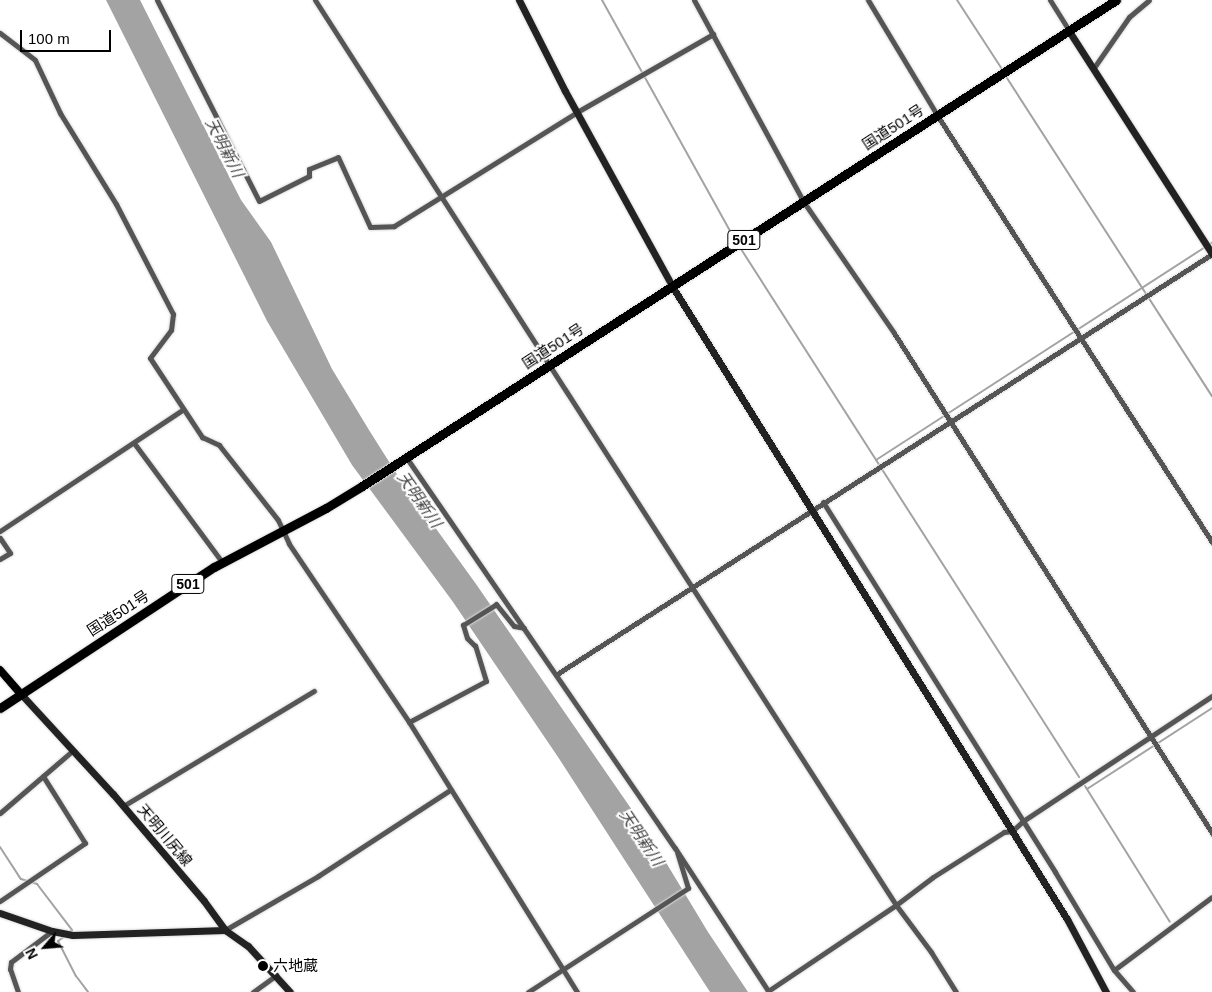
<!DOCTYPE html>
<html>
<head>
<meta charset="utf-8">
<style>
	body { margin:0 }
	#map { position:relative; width:1212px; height:992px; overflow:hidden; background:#fff; font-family:Arial,"Noto Sans JP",sans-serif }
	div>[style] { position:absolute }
	.water>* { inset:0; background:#a3a3a3 }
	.stream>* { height:2px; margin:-1px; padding:0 1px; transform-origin:1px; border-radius:1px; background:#a3a3a3 }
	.roads { filter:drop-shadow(0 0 1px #dbdbdb) drop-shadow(0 0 1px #dbdbdb) }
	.street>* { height:5px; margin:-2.5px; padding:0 2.5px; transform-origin:2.5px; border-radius:2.5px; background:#555 }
	.secondary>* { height:7px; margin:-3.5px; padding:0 3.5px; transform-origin:3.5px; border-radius:3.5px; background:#222 }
	.primary>* { height:8px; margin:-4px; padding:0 4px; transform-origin:4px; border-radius:4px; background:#000 }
	.highway>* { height:9px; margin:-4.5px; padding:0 4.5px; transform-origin:4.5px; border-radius:4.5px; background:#000 }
	.dots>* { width:14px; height:14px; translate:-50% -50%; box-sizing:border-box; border:2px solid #fff; border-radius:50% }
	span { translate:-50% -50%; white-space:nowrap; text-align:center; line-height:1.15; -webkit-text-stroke:4px #fff; paint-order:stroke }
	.shield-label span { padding:1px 4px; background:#fff; border:1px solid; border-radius:4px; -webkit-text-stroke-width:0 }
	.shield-label { font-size:14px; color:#000; font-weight:700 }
	.street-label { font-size:15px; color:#000 }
	.poi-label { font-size:15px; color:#000 }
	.left { translate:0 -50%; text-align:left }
	.water-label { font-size:16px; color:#444; font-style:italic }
	.north { position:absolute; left:20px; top:922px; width:50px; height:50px; -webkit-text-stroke:4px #fff; paint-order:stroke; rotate:243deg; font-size:14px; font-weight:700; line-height:20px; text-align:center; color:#000 }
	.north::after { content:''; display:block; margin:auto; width:18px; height:22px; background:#000; clip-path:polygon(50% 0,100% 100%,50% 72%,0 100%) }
	.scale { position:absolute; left:20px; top:30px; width:91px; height:22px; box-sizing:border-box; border:2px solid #000; border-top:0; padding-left:6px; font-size:15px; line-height:18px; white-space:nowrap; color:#000; -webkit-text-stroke:4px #fff; paint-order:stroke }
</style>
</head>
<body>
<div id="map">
	<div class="water">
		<i style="clip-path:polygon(106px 0,140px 0,241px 200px,271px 242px,332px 369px,369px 430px,398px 476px,476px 584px,650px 836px,708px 932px,748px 992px,710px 992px,558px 757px,453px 602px,352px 465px,267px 321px)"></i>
	</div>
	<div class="stream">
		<i style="left:602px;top:0;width:269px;rotate:61deg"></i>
		<i style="left:957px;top:0;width:82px;rotate:56.9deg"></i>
		<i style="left:1005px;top:75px;width:382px;rotate:57.2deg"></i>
		<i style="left:741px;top:249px;width:627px;rotate:57.37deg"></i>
		<i style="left:876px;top:460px;width:400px;rotate:-32.9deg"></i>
		<i style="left:1085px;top:786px;width:160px;rotate:58deg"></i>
		<i style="left:1087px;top:789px;width:149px;rotate:-32.9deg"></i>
		<i style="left:0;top:847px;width:38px;rotate:57deg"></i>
		<i style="left:21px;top:879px;width:17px;rotate:17deg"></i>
		<i style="left:37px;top:884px;width:58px;rotate:52.7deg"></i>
		<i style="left:72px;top:930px;width:5px;rotate:143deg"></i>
		<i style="left:65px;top:936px;width:9px;rotate:144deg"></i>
		<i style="left:58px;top:941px;width:39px;rotate:63deg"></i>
		<i style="left:76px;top:976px;width:20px;rotate:53deg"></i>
	</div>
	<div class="roads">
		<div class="street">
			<i style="left:157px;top:0;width:225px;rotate:63.1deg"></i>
			<i style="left:259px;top:201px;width:56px;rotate:-26.6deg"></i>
			<i style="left:309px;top:176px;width:7px;rotate:-90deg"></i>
			<i style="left:309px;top:169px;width:31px;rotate:-22deg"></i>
			<i style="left:338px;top:157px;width:77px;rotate:65.4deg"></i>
			<i style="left:370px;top:227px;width:24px;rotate:-2deg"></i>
			<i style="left:394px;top:226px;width:216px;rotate:-31.9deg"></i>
			<i style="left:577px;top:112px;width:157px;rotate:-29.8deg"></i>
			<i style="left:315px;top:0;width:1075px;rotate:57.3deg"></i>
			<i style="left:896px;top:905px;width:59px;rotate:53.3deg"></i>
			<i style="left:931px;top:952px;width:47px;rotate:58deg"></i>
			<i style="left:694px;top:0;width:229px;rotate:61.5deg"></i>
			<i style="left:803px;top:201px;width:160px;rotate:55.4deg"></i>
			<i style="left:894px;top:333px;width:593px;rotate:57.54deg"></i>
			<i style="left:868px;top:0;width:134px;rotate:59deg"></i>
			<i style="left:937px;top:115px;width:508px;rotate:57.22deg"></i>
			<i style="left:1050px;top:0;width:36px;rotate:58deg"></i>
			<i style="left:0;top:33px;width:44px;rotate:37.6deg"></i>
			<i style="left:35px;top:60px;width:59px;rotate:64.7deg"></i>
			<i style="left:60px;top:113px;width:107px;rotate:58.4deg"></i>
			<i style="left:116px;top:204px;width:124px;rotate:62.6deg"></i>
			<i style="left:173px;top:314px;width:16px;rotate:97deg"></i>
			<i style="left:171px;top:330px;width:35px;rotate:127deg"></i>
			<i style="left:150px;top:358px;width:95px;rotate:56.6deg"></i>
			<i style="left:202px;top:437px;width:19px;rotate:25deg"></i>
			<i style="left:219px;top:445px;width:95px;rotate:51.8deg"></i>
			<i style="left:278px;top:520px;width:26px;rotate:65deg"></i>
			<i style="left:289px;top:544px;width:215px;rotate:56deg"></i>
			<i style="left:409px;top:722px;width:318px;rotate:58.1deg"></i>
			<i style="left:1093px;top:69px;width:63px;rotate:-55.3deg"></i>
			<i style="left:1129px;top:17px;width:26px;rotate:-40deg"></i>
			<i style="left:134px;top:443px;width:148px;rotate:53.5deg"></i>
			<i style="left:406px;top:457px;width:475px;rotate:55.5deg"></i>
			<i style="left:675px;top:848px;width:172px;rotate:56.9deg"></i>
			<i style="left:823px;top:502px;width:437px;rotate:57.9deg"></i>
			<i style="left:1055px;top:872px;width:114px;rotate:59deg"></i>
			<i style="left:1114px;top:970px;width:29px;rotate:49deg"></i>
			<i style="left:0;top:531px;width:219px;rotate:-33.6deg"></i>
			<i style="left:0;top:538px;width:18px;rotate:56deg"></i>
			<i style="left:10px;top:553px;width:12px;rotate:149deg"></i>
			<i style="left:557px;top:674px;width:778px;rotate:-32.67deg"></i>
			<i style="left:409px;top:722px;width:87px;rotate:-28deg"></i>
			<i style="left:486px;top:681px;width:37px;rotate:-107deg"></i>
			<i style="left:475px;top:646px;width:11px;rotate:-135deg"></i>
			<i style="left:467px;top:638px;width:14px;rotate:-107deg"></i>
			<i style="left:463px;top:625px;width:39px;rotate:-32deg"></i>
			<i style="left:496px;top:604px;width:28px;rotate:51deg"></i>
			<i style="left:514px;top:626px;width:10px;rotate:11deg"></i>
			<i style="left:123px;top:806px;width:223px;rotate:-31.1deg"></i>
			<i style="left:0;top:813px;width:95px;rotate:-40.7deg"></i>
			<i style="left:0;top:901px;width:103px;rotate:-34.3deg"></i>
			<i style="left:85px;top:843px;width:79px;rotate:-122.1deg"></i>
			<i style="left:225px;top:930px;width:108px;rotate:-30.1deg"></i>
			<i style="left:318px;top:876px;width:158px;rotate:-33.1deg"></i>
			<i style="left:1114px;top:970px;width:122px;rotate:-36.7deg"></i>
			<i style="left:768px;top:991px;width:154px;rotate:-33.9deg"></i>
			<i style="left:896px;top:905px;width:46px;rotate:-37.1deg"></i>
			<i style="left:933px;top:877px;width:84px;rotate:-32.4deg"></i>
			<i style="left:1004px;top:832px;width:8px;rotate:-7deg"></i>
			<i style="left:1012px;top:831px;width:15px;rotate:-42deg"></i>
			<i style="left:1023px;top:821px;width:227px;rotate:-33.5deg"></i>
			<i style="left:18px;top:992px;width:24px;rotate:-109deg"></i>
			<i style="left:10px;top:969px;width:7px;rotate:-82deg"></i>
			<i style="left:11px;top:962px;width:51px;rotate:-37.1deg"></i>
			<i style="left:253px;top:992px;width:29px;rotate:-36deg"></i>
			<i style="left:528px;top:992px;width:191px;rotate:-33deg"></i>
			<i style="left:688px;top:888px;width:37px;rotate:-107deg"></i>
		</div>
		<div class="secondary">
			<i style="left:519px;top:0;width:102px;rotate:63.2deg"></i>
			<i style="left:565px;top:91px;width:222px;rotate:61.2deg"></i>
			<i style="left:672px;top:286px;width:746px;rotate:58.04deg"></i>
			<i style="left:1067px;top:919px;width:83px;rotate:61.9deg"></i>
			<i style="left:1069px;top:31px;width:265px;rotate:57.3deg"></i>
			<i style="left:20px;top:693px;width:137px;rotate:47.4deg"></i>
			<i style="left:113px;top:794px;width:140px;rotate:49.6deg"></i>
			<i style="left:204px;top:901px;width:36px;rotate:54deg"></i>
			<i style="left:225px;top:930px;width:28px;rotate:35deg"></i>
			<i style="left:248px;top:946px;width:62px;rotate:47.6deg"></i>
			<i style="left:0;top:913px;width:55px;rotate:19.1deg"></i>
			<i style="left:52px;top:931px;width:21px;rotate:11deg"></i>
			<i style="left:73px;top:935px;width:152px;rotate:-1.9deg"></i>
		</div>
		<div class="primary">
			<i style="left:0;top:670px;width:30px;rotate:49deg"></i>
		</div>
		<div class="highway">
			<i style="left:0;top:708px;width:256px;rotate:-33.4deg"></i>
			<i style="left:214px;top:567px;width:127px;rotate:-27.8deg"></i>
			<i style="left:326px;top:508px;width:42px;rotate:-31.4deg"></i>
			<i style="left:362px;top:486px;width:897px;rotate:-32.8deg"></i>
		</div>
	</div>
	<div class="dots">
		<i style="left:263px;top:966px;background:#000"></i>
	</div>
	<div class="shield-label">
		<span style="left:744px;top:240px">501</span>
		<span style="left:188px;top:584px">501</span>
	</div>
	<div class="street-label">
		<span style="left:893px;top:127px;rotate:-33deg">国道501号</span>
		<span style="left:553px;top:346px;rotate:-33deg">国道501号</span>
		<span style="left:118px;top:613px;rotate:-33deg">国道501号</span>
		<span style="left:165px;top:835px;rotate:50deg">天明川尻線</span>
	</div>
	<div class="poi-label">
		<span class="left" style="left:273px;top:966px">六地蔵</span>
	</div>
	<div class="water-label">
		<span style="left:224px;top:148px;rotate:63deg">天明新川</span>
		<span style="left:419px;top:500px;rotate:55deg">天明新川</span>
		<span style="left:641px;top:838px;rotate:56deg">天明新川</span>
	</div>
	<div class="north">N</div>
	<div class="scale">100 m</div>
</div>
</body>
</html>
